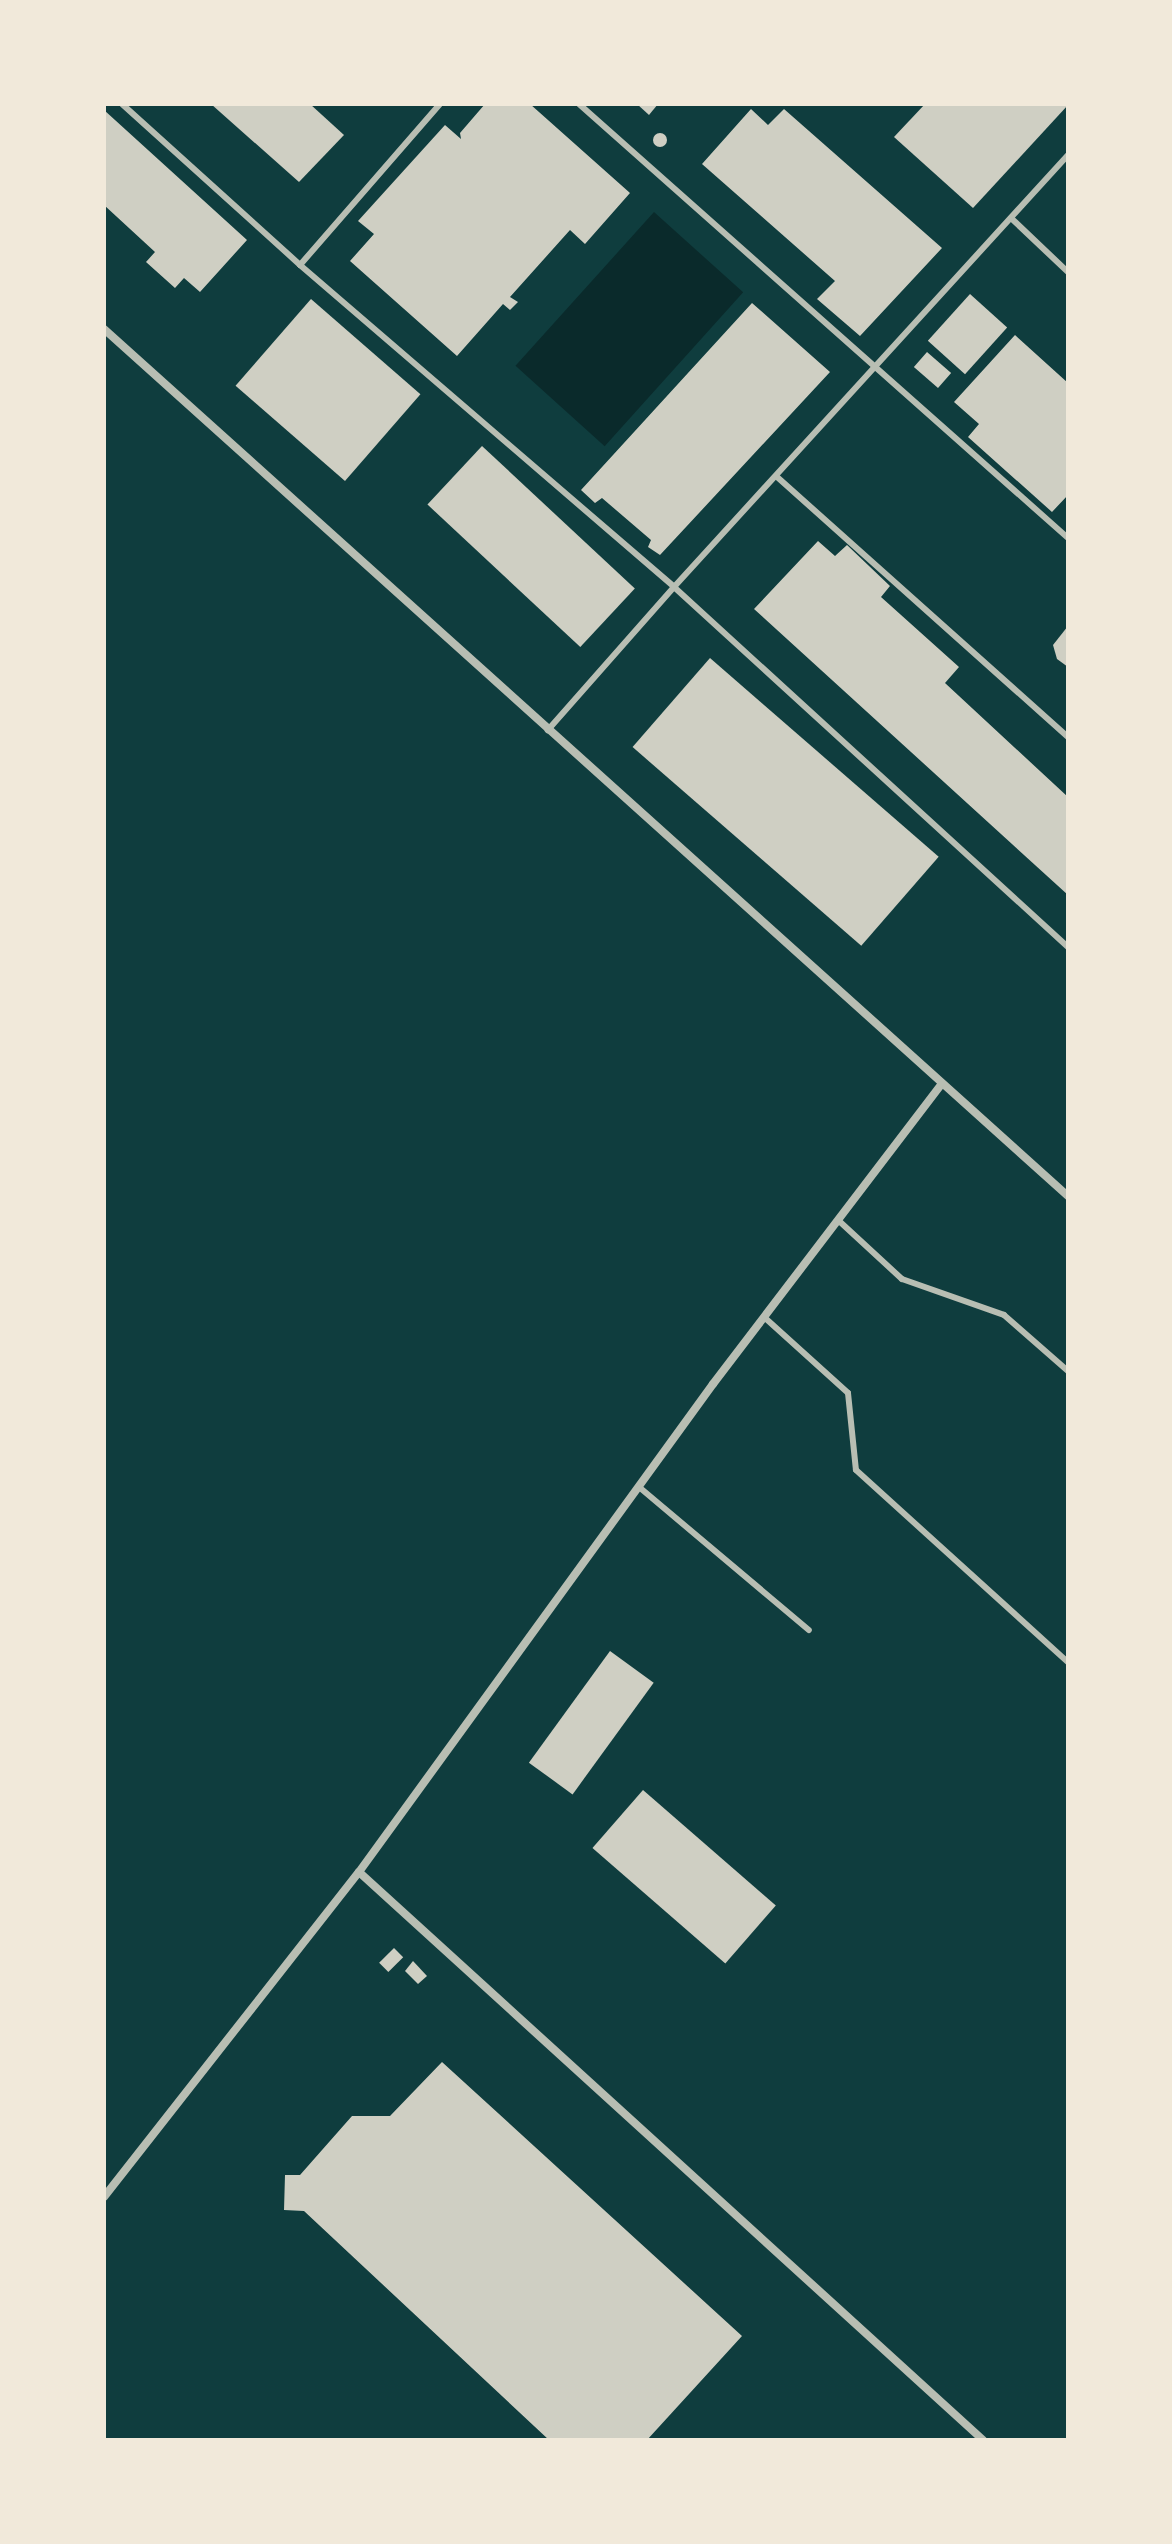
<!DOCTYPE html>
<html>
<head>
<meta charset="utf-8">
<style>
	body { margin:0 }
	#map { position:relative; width:1172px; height:2544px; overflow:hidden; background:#0f3d3e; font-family:Georgia,serif }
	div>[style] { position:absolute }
	.water>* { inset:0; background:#0a2a2b; transform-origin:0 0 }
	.building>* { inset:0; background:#cfcfc3; transform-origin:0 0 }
	.round { border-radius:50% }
	.service>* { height:6px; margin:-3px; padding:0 3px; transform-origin:3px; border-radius:3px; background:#b8beb3 }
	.minor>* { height:8px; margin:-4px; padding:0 4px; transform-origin:4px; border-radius:4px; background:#b8beb3 }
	span { translate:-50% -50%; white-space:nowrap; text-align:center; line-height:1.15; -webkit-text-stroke:6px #f1e9da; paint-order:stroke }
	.frame { position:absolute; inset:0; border:106px solid #f1e9da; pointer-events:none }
</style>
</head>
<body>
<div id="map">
	<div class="water">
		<i style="left:654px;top:212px;width:120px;height:207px;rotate:42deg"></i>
	</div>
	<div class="building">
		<i style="clip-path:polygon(211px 104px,310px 104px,344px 135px,299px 182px)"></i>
		<i style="clip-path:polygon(485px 104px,530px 104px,630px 193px,585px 244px,570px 230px,510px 297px,518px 302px,510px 310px,503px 304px,457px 356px,350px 261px,374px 234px,358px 221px,445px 125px,461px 139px,460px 133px)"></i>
		<i style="clip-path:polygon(637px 104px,658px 104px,649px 115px)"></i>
		<i style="clip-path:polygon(925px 104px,1068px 104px,1068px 105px,973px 208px,894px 137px)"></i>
		<i style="clip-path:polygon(751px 109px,768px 125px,784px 109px,942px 248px,860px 336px,817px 299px,835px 281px,702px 164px)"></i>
		<i style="clip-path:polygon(104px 110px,247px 240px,200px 292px,184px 278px,175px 288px,146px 262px,155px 252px,104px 205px)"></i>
		<i class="round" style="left:653px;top:133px;width:14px;height:14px"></i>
		<i style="left:970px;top:294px;width:50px;height:63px;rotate:42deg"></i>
		<i style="left:311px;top:299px;width:145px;height:115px;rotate:41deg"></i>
		<i style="clip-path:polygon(752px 303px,830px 372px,660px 555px,648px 547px,651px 540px,602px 498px,595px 503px,581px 490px)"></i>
		<i style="clip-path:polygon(1015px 335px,1068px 383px,1068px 495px,1052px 512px,968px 437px,979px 424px,954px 402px)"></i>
		<i style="left:927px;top:352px;width:32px;height:20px;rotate:41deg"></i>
		<i style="left:482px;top:446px;width:209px;height:80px;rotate:43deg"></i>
		<i style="clip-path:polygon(818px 541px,835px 556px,847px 545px,890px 586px,881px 597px,959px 667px,945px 683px,1068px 797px,1068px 895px,754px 609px)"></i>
		<i style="clip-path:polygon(1068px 626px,1068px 667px,1057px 659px,1053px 645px)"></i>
		<i style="left:710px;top:658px;width:303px;height:118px;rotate:41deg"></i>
		<i style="left:610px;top:1651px;width:54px;height:138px;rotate:36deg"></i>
		<i style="left:643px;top:1790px;width:176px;height:77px;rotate:41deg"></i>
		<i style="left:394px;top:1948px;width:13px;height:21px;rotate:45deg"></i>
		<i style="clip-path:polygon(413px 1961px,427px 1976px,418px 1984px,405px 1971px)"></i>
		<i style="clip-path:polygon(442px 2062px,742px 2336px,647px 2440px,549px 2440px,304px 2211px,284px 2210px,285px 2175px,300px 2175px,352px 2116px,390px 2116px)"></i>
	</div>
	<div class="service">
		<i style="left:122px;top:104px;width:240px;rotate:42.1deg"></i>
		<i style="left:300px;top:265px;width:494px;rotate:40.7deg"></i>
		<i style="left:674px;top:587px;width:191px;rotate:131.4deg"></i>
		<i style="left:579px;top:104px;width:654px;rotate:41.59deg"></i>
		<i style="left:1068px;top:155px;width:585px;rotate:132.37deg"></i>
		<i style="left:674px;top:587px;width:534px;rotate:42.42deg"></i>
		<i style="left:1011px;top:218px;width:79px;rotate:43.5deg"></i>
		<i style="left:300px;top:265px;width:213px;rotate:-49deg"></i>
		<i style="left:776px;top:476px;width:392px;rotate:41.8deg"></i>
		<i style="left:838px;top:1220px;width:87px;rotate:42.7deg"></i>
		<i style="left:902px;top:1279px;width:108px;rotate:19.4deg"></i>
		<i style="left:1004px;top:1315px;width:85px;rotate:41.2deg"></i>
		<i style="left:764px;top:1317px;width:113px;rotate:42.1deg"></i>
		<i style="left:848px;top:1393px;width:77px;rotate:84.1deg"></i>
		<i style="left:856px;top:1470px;width:286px;rotate:42.2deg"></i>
		<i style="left:639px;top:1487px;width:222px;rotate:40.1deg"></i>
	</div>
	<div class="minor">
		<i style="left:104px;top:329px;width:1297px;rotate:41.97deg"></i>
		<i style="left:359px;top:1872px;width:844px;rotate:42.31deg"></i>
		<i style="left:104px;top:2197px;width:413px;rotate:-51.9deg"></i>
		<i style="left:359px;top:1872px;width:603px;rotate:-54.04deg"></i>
		<i style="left:713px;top:1384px;width:378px;rotate:-52.7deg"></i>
	</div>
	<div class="frame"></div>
</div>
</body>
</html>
